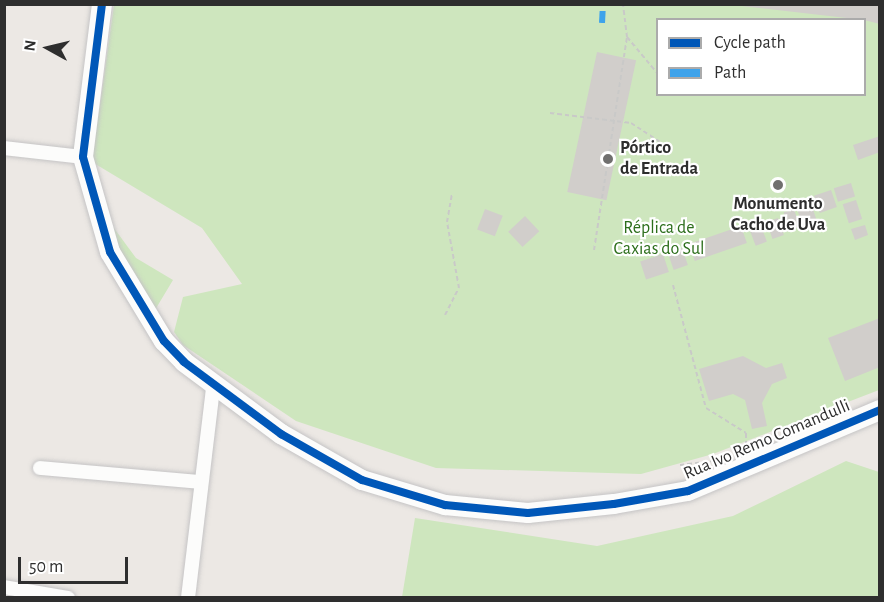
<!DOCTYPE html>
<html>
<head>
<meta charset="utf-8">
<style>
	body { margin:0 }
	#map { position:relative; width:884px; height:602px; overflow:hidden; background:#ece8e4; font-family:"Alegreya Sans",sans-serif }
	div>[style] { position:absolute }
	.green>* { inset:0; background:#cee6be }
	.building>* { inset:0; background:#d1cecb; transform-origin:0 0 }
	.path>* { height:2px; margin-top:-1px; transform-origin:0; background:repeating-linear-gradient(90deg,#c9c9c8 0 4.5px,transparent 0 7.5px) }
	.roads { filter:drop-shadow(0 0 2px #c5c4c5) drop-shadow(0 0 2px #c5c4c5) }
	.street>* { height:14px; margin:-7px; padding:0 7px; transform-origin:7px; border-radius:7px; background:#fcfcfb }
	.secondary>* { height:20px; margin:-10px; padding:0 10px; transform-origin:10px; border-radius:10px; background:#fcfcfb }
	.quiet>* { height:6px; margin-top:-3px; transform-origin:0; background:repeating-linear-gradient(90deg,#3ea3eb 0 12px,transparent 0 18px) }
	.cycleway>* { height:8px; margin:-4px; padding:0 4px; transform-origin:4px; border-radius:4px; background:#0057b8 }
	.dots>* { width:16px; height:16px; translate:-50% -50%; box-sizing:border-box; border:3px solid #fff; border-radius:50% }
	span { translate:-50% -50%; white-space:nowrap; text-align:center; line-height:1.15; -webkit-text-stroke:4.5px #fff; paint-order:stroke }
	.poi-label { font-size:18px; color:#2e2e2e; font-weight:700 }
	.left { translate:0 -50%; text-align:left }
	.park-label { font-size:18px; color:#2c6e1b }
	.street-label { font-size:18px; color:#2e2e2e }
	.frame { position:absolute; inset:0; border:6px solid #2e2e2e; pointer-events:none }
	.legend { position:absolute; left:656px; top:18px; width:210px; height:78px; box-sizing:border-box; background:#fff; border:2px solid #ababab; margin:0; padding:8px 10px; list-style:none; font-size:18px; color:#2e2e2e }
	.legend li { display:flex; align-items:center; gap:12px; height:30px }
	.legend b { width:30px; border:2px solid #ababab }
	.north { position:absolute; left:18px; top:18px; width:60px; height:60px; -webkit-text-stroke:4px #fff; paint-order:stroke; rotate:278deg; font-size:16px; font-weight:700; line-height:24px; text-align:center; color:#2e2e2e }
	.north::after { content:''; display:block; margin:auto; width:21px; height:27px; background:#2e2e2e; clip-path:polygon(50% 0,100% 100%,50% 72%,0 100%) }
	.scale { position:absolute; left:18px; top:557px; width:110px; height:27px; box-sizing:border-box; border:3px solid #2e2e2e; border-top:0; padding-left:8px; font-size:18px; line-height:21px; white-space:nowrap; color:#2e2e2e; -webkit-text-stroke:4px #fff; paint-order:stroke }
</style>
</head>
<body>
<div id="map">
	<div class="green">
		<i style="clip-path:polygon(evenodd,114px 5px,879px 5px,879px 390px,713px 454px,641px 474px,436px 468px,296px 421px,183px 345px,174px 332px,183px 297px,242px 284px,202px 228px,92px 162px,114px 5px,658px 20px,864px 20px,864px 94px,658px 94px,658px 20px)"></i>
		<i style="clip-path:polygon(91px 197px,136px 258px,173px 280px,152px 315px)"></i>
		<i style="clip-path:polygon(846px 461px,879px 472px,879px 597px,402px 597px,415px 518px,597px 546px,733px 516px)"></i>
	</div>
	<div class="building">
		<i style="clip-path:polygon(724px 4px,880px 4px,880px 24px,864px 20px)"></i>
		<i style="left:597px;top:52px;width:40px;height:143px;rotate:12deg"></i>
		<i style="clip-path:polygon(880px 136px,880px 152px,858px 160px,853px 145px)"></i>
		<i style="left:851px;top:183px;width:14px;height:18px;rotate:73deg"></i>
		<i style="left:831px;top:190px;width:18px;height:18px;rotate:71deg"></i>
		<i style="left:809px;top:197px;width:25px;height:15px;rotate:72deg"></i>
		<i style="left:856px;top:200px;width:20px;height:14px;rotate:72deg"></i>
		<i style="left:485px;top:209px;width:19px;height:22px;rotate:21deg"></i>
		<i style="left:794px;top:209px;width:19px;height:11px;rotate:72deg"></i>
		<i style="left:525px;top:216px;width:21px;height:23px;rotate:47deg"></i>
		<i style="left:778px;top:218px;width:18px;height:12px;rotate:71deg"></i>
		<i style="left:759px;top:221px;width:22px;height:12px;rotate:69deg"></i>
		<i style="clip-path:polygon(865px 225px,868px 235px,855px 240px,851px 229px)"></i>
		<i style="left:741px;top:226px;width:18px;height:55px;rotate:71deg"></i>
		<i style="left:682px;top:248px;width:18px;height:15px;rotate:71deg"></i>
		<i style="left:663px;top:254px;width:19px;height:24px;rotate:72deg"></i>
		<i style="clip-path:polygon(880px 318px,880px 367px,845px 381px,828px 338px)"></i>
		<i style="clip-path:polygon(743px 356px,766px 368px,782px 363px,787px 378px,772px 384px,762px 403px,767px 426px,752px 429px,745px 400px,733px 394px,709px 401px,699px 369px)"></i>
	</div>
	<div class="path">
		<i style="left:627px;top:37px;width:48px;rotate:50deg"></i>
		<i style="left:674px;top:94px;width:1px;rotate:90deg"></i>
		<i style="left:550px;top:113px;width:82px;rotate:7deg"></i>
		<i style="left:631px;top:123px;width:44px;rotate:33deg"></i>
		<i style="left:594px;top:250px;width:216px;rotate:-81.2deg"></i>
		<i style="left:627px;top:37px;width:33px;rotate:-97deg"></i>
		<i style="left:673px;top:285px;width:127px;rotate:75deg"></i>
		<i style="left:706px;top:408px;width:47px;rotate:32deg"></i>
		<i style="left:746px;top:433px;width:14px;rotate:90deg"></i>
		<i style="left:445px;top:315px;width:30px;rotate:-63deg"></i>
		<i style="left:459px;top:288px;width:67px;rotate:-100.3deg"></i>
		<i style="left:447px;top:222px;width:29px;rotate:-80deg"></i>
		<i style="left:680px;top:465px;width:33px;rotate:-7deg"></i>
	</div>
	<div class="roads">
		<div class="street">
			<i style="left:4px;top:148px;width:80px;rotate:6.5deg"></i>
			<i style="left:40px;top:468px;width:161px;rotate:5deg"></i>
			<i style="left:4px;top:587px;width:65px;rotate:9.8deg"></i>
			<i style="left:188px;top:598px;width:212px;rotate:-83.2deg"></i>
		</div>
		<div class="secondary">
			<i style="left:102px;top:4px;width:154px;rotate:97.1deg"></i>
			<i style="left:83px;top:157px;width:99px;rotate:74.1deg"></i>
			<i style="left:110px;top:252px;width:104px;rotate:58.8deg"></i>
			<i style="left:164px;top:341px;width:29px;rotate:46deg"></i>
			<i style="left:184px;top:362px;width:121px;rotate:36.6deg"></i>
			<i style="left:281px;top:434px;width:93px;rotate:29.6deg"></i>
			<i style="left:362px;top:480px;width:87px;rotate:16.8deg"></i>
			<i style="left:445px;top:505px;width:83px;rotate:5.5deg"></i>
			<i style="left:528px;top:513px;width:86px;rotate:-6deg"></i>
			<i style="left:614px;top:504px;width:75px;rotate:-10deg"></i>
			<i style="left:688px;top:491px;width:208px;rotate:-22.9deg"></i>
		</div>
	</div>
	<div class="quiet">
		<i style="left:602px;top:23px;width:19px;rotate:-87deg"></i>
	</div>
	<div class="cycleway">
		<i style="left:102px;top:4px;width:154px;rotate:97.1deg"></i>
		<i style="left:83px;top:157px;width:99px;rotate:74.1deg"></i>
		<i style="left:110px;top:252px;width:104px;rotate:58.8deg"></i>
		<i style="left:164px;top:341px;width:29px;rotate:46deg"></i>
		<i style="left:184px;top:362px;width:121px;rotate:36.6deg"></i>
		<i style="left:281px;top:434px;width:93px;rotate:29.6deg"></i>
		<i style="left:362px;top:480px;width:87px;rotate:16.8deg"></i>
		<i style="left:445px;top:505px;width:83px;rotate:5.5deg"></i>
		<i style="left:528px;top:513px;width:86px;rotate:-6deg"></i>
		<i style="left:614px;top:504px;width:75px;rotate:-10deg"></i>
		<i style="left:688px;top:491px;width:208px;rotate:-22.9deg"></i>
	</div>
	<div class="dots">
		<i style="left:608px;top:159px;background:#706f6e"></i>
		<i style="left:778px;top:185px;background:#706f6e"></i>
	</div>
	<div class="poi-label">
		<span class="left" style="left:620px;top:159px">Pórtico<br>de Entrada</span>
		<span style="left:778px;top:215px">Monumento<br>Cacho de Uva</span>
	</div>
	<div class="park-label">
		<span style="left:659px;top:239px">Réplica de<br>Caxias do Sul</span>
	</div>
	<div class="street-label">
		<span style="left:767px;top:440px;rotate:-23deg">Rua Ivo Remo Comandulli</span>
	</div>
	<div class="frame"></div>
	<ul class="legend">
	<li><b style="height:8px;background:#0057b8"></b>Cycle path</li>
	<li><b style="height:8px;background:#3ea3eb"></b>Path</li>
	</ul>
	<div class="north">N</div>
	<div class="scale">50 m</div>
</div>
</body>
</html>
